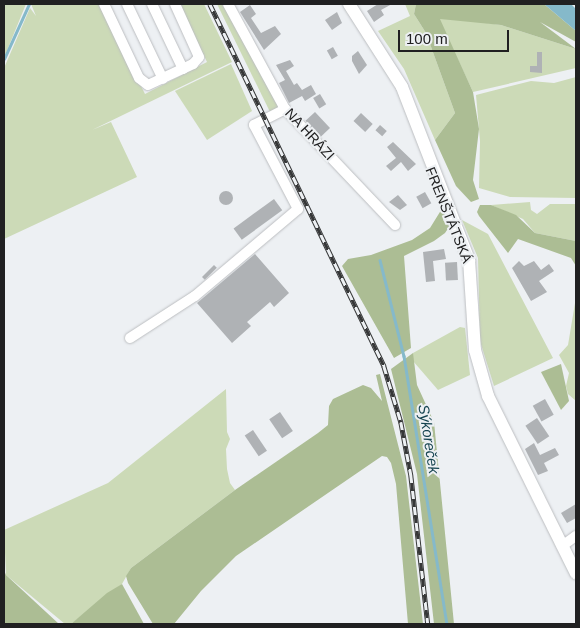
<!DOCTYPE html>
<html>
<head>
<meta charset="utf-8">
<style>
	body { margin:0 }
	#map { position:relative; width:580px; height:628px; overflow:hidden; background:#edf0f3; font-family:Arial,sans-serif }
	div>[style] { position:absolute }
	.green>* { inset:0; background:#ccdab7 }
	.forest>* { inset:0; background:#acbd94 }
	.water>* { inset:0; background:#85b9ca }
	.stream>* { height:2.5px; margin:-1.25px; padding:0 1.25px; transform-origin:1.25px; border-radius:1.25px; background:#85b9ca }
	.building>* { inset:0; background:#afb2b5; transform-origin:0 0 }
	.round { border-radius:50% }
	.roads { filter:drop-shadow(0 0 1px #bcbec1) drop-shadow(0 0 1px #bcbec1) }
	.minor>* { height:10px; margin:-5px; padding:0 5px; transform-origin:5px; border-radius:5px; background:#fff }
	.major>* { height:12px; margin:-6px; padding:0 6px; transform-origin:6px; border-radius:6px; background:#fff }
	.rail>* { height:4.5px; margin-top:-2.25px; transform-origin:0; background:repeating-linear-gradient(90deg,#edf0f3 0 8px,#363738 0 16px); box-sizing:border-box; border-block:1px solid #363738 }
	span { translate:-50% -50%; white-space:nowrap; text-align:center; line-height:1.15; -webkit-text-stroke:4px #edf0f3; paint-order:stroke }
	.street-label { font-size:14px; color:#202021 }
	.water-label { font-size:15px; color:#164450; font-style:italic }
	.frame { position:absolute; inset:0; border:5px solid #202021; pointer-events:none }
	.scale { position:absolute; left:398px; top:30px; width:111px; height:22px; box-sizing:border-box; border:2px solid #202021; border-top:0; padding-left:6px; font-size:15px; line-height:18px; white-space:nowrap; color:#202021; -webkit-text-stroke:4px #edf0f3; paint-order:stroke }
</style>
</head>
<body>
<div id="map">
	<div class="green">
		<i style="clip-path:polygon(4px 4px,26px 4px,4px 58px)"></i>
		<i style="clip-path:polygon(31px 4px,100px 4px,145px 94px,207px 62px,179px 4px,204px 4px,232px 62px,92px 130px,111px 122px,137px 177px,4px 239px,4px 68px,30px 8px,36px 16px)"></i>
		<i style="clip-path:polygon(217px 4px,226px 4px,281px 105px,271px 114px)"></i>
		<i style="clip-path:polygon(405px 4px,416px 4px,414px 14px,426px 33px,455px 113px,435px 140px,404px 69px,378px 31px,410px 16px)"></i>
		<i style="clip-path:polygon(445px 17px,501px 25px,576px 49px,576px 68px,473px 92px,439px 19px)"></i>
		<i style="clip-path:polygon(231px 64px,252px 111px,207px 140px,175px 91px)"></i>
		<i style="clip-path:polygon(576px 77px,576px 198px,510px 197px,479px 188px,480px 141px,476px 95px,531px 81px,554px 83px)"></i>
		<i style="clip-path:polygon(530px 202px,531px 210px,537px 214px,550px 204px,576px 204px,576px 241px,535px 233px,523px 219px,491px 205px)"></i>
		<i style="clip-path:polygon(462px 220px,488px 234px,553px 358px,494px 386px,480px 341px,478px 258px)"></i>
		<i style="clip-path:polygon(576px 297px,576px 401px,568px 394px,566px 386px,569px 373px,559px 355px,568px 345px)"></i>
		<i style="clip-path:polygon(460px 327px,465px 328px,470px 375px,438px 390px,413px 361px,413px 353px)"></i>
		<i style="clip-path:polygon(226px 389px,227px 432px,230px 439px,226px 449px,227px 469px,230px 483px,235px 490px,131px 568px,122px 584px,71px 624px,65px 624px,6px 575px,4px 530px,108px 483px)"></i>
	</div>
	<div class="forest">
		<i style="clip-path:polygon(416px 4px,544px 4px,576px 31px,576px 42px,540px 22px,576px 49px,501px 25px,440px 19px,473px 92px,479px 129px,473px 180px,479px 199px,471px 202px,456px 186px,435px 140px,455px 113px,426px 33px,414px 14px)"></i>
		<i style="clip-path:polygon(480px 205px,491px 205px,516px 215px,535px 233px,576px 241px,576px 266px,571px 258px,518px 239px,508px 253px,479px 216px,477px 212px)"></i>
		<i style="clip-path:polygon(443px 207px,451px 224px,445px 233px,434px 241px,404px 256px,411px 348px,394px 358px,342px 266px,348px 259px,371px 255px,412px 240px,430px 228px)"></i>
		<i style="clip-path:polygon(413px 353px,417px 385px,434px 422px,454px 624px,434px 624px,417px 474px,391px 369px)"></i>
		<i style="clip-path:polygon(561px 364px,569px 401px,561px 410px,541px 372px)"></i>
		<i style="clip-path:polygon(380px 374px,406px 476px,423px 624px,408px 624px,396px 484px,391px 463px,387px 457px,382px 456px,236px 556px,201px 591px,174px 624px,153px 624px,128px 583px,126px 576px,131px 568px,235px 490px,318px 433px,328px 425px,329px 406px,333px 399px,363px 385px,371px 388px,382px 401px,376px 375px)"></i>
		<i style="clip-path:polygon(4px 570px,6px 575px,59px 624px,4px 624px)"></i>
		<i style="clip-path:polygon(122px 584px,144px 624px,71px 624px,107px 593px)"></i>
	</div>
	<div class="water">
		<i style="clip-path:polygon(544px 4px,571px 4px,576px 9px,576px 31px)"></i>
	</div>
	<div class="stream">
		<i style="left:4px;top:59px;width:60px;rotate:-65.6deg"></i>
		<i style="left:380px;top:260px;width:99px;rotate:76deg"></i>
		<i style="left:404px;top:356px;width:271px;rotate:80.9deg"></i>
	</div>
	<div class="building">
		<i style="clip-path:polygon(378px 4px,392px 4px,381px 10px,384px 15px,374px 22px,367px 11px)"></i>
		<i style="clip-path:polygon(250px 5px,256px 14px,251px 18px,261px 33px,275px 26px,281px 34px,264px 50px,240px 12px)"></i>
		<i style="clip-path:polygon(337px 12px,342px 23px,332px 30px,325px 20px)"></i>
		<i style="left:333px;top:47px;width:10px;height:7px;rotate:61deg"></i>
		<i style="clip-path:polygon(358px 51px,367px 65px,359px 74px,352px 61px,352px 56px)"></i>
		<i style="clip-path:polygon(537px 52px,542px 52px,542px 73px,530px 72px,530px 66px,537px 66px)"></i>
		<i style="clip-path:polygon(290px 60px,294px 66px,286px 71px,294px 85px,297px 83px,302px 90px,311px 85px,316px 94px,305px 101px,302px 96px,289px 103px,279px 83px,285px 80px,276px 65px)"></i>
		<i style="left:320px;top:94px;width:12px;height:8px;rotate:59deg"></i>
		<i style="left:315px;top:112px;width:22px;height:13px;rotate:47deg"></i>
		<i style="left:361px;top:113px;width:16px;height:11px;rotate:43deg"></i>
		<i style="left:380px;top:125px;width:9px;height:7px;rotate:41deg"></i>
		<i style="clip-path:polygon(393px 142px,416px 164px,408px 171px,401px 162px,391px 171px,386px 166px,396px 158px,387px 147px)"></i>
		<i class="round" style="left:219px;top:191px;width:14px;height:14px"></i>
		<i style="left:425px;top:192px;width:13px;height:10px;rotate:61deg"></i>
		<i style="clip-path:polygon(398px 195px,407px 205px,400px 210px,389px 202px)"></i>
		<i style="left:274px;top:199px;width:14px;height:50px;rotate:54deg"></i>
		<i style="clip-path:polygon(444px 249px,446px 259px,433px 261px,435px 281px,426px 282px,423px 252px)"></i>
		<i style="clip-path:polygon(255px 254px,289px 293px,274px 307px,270px 302px,247px 322px,251px 326px,232px 343px,197px 303px)"></i>
		<i style="clip-path:polygon(519px 261px,524px 266px,534px 261px,541px 270px,549px 264px,554px 271px,539px 281px,547px 292px,531px 301px,512px 268px)"></i>
		<i style="left:457px;top:262px;width:18px;height:12px;rotate:87deg"></i>
		<i style="left:214px;top:265px;width:4px;height:17px;rotate:45deg"></i>
		<i style="left:545px;top:399px;width:18px;height:14px;rotate:61deg"></i>
		<i style="left:280px;top:412px;width:23px;height:13px;rotate:56deg"></i>
		<i style="left:537px;top:418px;width:22px;height:14px;rotate:56deg"></i>
		<i style="left:253px;top:430px;width:25px;height:10px;rotate:56deg"></i>
		<i style="clip-path:polygon(534px 443px,540px 455px,555px 448px,559px 455px,544px 463px,548px 471px,538px 475px,525px 449px)"></i>
		<i style="clip-path:polygon(576px 504px,576px 518px,567px 523px,561px 513px)"></i>
	</div>
	<div class="roads">
		<div class="minor">
			<i style="left:104px;top:4px;width:82px;rotate:64.7deg"></i>
			<i style="left:139px;top:78px;width:11px;rotate:38deg"></i>
			<i style="left:148px;top:85px;width:50px;rotate:-25deg"></i>
			<i style="left:193px;top:64px;width:9px;rotate:-49deg"></i>
			<i style="left:199px;top:57px;width:58px;rotate:-114.4deg"></i>
			<i style="left:127px;top:4px;width:83px;rotate:64.4deg"></i>
			<i style="left:152px;top:4px;width:72px;rotate:64.5deg"></i>
			<i style="left:228px;top:4px;width:119px;rotate:61.5deg"></i>
			<i style="left:285px;top:109px;width:160px;rotate:46.5deg"></i>
			<i style="left:130px;top:338px;width:77px;rotate:-32.9deg"></i>
			<i style="left:195px;top:296px;width:135px;rotate:-40.2deg"></i>
			<i style="left:298px;top:209px;width:95px;rotate:-117.6deg"></i>
			<i style="left:254px;top:125px;width:35px;rotate:-27deg"></i>
			<i style="left:562px;top:546px;width:17px;rotate:-36deg"></i>
		</div>
		<div class="major">
			<i style="left:349px;top:4px;width:98px;rotate:57.4deg"></i>
			<i style="left:402px;top:87px;width:186px;rotate:68.8deg"></i>
			<i style="left:469px;top:260px;width:90px;rotate:86.2deg"></i>
			<i style="left:475px;top:350px;width:48px;rotate:74.2deg"></i>
			<i style="left:488px;top:396px;width:198px;rotate:63.6deg"></i>
		</div>
	</div>
	<div class="rail">
		<i style="left:210px;top:4px;width:402px;rotate:64.3deg"></i>
		<i style="left:384px;top:366px;width:59px;rotate:73.1deg"></i>
		<i style="left:401px;top:422px;width:54px;rotate:79.3deg"></i>
		<i style="left:411px;top:475px;width:150px;rotate:83.5deg"></i>
	</div>
	<div class="street-label">
		<span style="left:310px;top:134px;rotate:47deg">NA HRÁZI</span>
		<span style="left:449px;top:215px;rotate:68deg">FRENŠTÁTSKÁ</span>
	</div>
	<div class="water-label">
		<span style="left:429px;top:439px;rotate:81deg">Sýkoreček</span>
	</div>
	<div class="frame"></div>
	<div class="scale">100 m</div>
</div>
</body>
</html>
